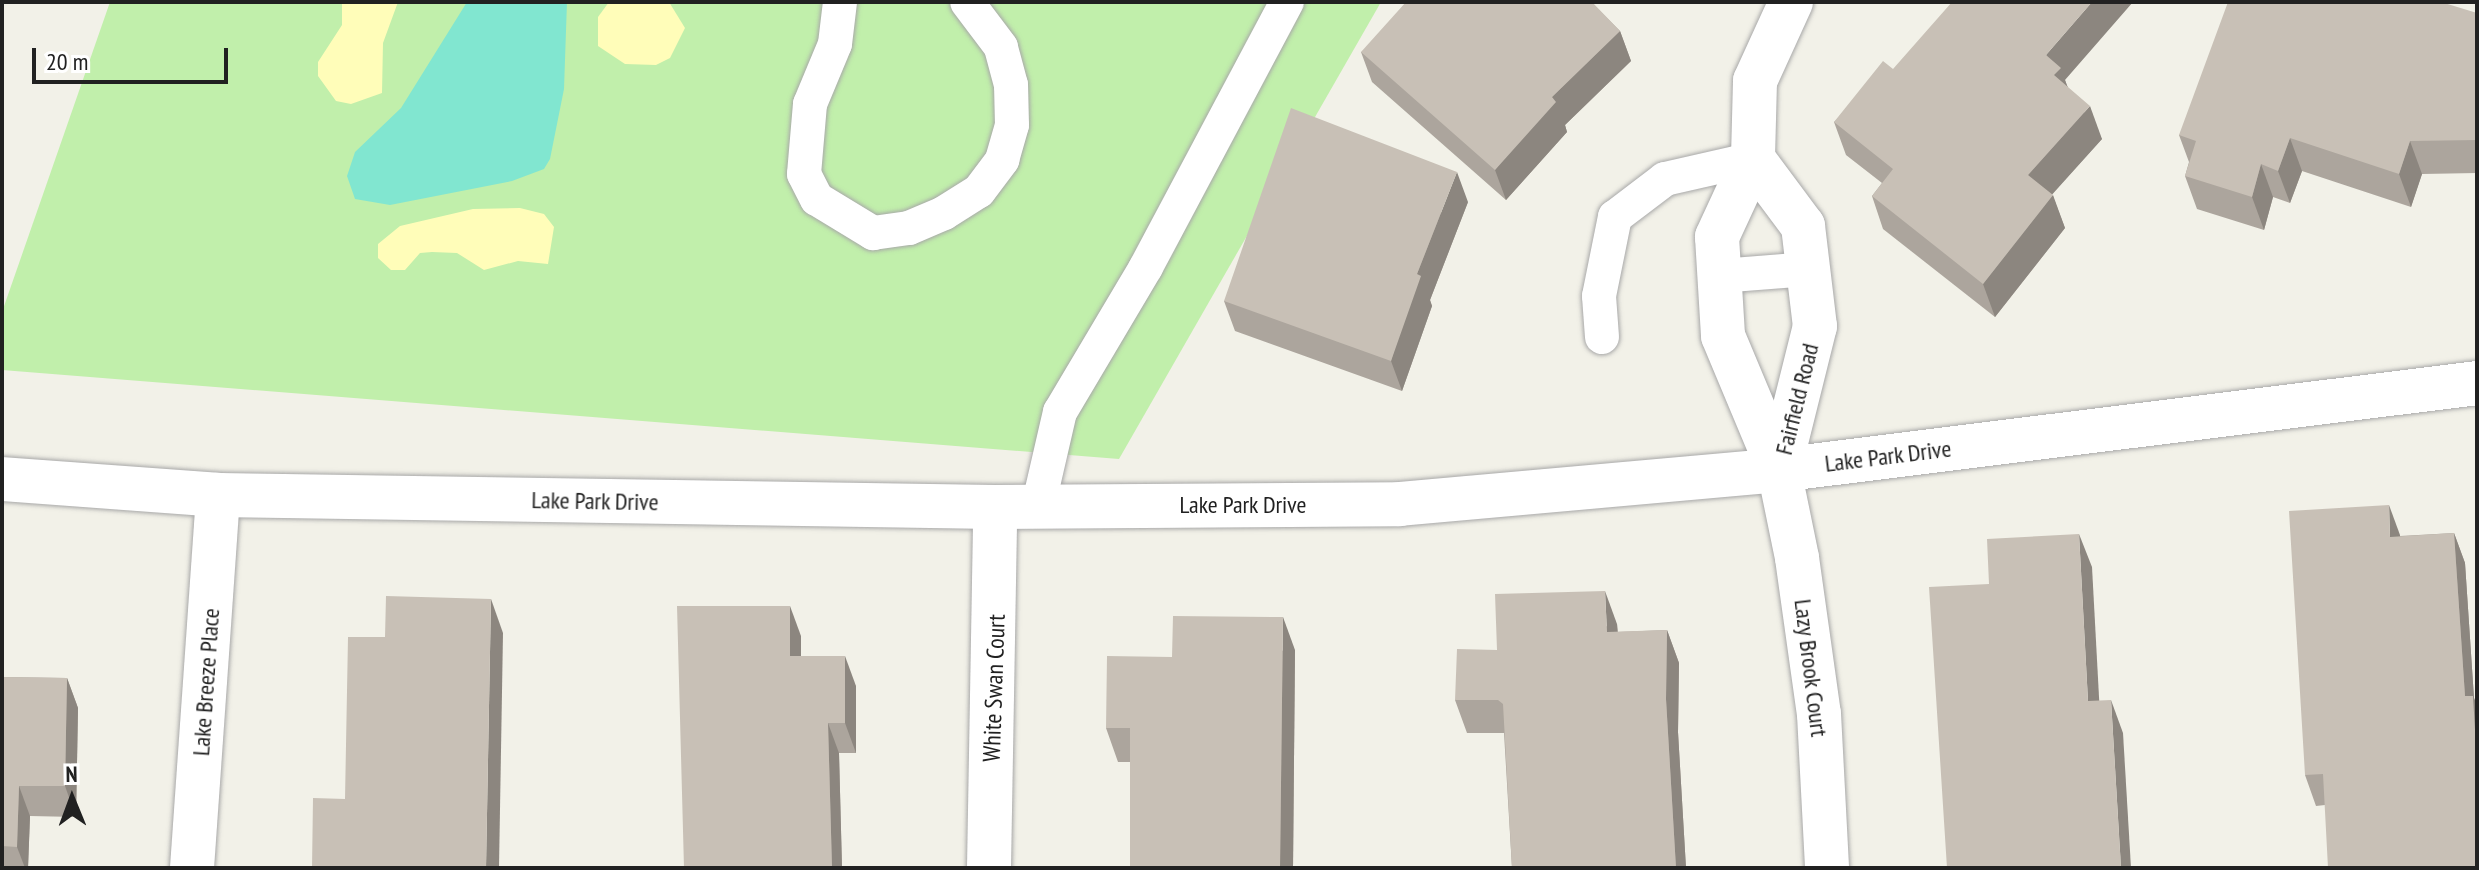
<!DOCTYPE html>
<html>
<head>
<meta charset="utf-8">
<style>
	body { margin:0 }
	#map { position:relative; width:2479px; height:870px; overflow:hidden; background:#f2f1e8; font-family:"PT Sans Narrow",sans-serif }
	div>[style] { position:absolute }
	.grass>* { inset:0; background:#c1efab }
	.sand>* { inset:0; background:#fffdb9 }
	.pitch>* { inset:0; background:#81e6d0 }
	.roads { filter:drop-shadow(0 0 2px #a8a8a8) drop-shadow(0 0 2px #a8a8a8) }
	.lane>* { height:34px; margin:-17px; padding:0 17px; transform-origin:17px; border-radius:17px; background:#fff }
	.street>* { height:44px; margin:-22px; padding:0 22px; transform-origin:22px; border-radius:22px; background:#fff }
	.wall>* { inset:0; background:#aca59d }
	.shaded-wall>* { inset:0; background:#8c867f }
	.building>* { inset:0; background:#c8c0b6 }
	span { translate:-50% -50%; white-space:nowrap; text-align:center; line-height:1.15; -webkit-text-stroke:7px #fff; paint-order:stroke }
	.street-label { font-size:24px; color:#212121 }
	.frame { position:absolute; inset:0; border:4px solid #212121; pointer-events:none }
	.north { position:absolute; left:32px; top:758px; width:80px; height:80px; -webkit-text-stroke:6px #fff; paint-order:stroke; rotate:359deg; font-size:22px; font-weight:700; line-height:32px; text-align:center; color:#212121 }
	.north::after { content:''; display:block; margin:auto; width:28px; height:36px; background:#212121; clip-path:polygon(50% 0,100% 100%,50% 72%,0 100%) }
	.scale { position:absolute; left:32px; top:48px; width:196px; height:36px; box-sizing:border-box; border:4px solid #212121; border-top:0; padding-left:10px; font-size:24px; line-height:28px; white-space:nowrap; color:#212121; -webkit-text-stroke:6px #fff; paint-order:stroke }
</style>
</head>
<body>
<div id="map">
	<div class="grass">
		<i style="clip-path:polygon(110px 2px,1381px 2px,1119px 459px,2px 370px,2px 312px)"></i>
	</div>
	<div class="sand">
		<i style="clip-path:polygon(342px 2px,398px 2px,383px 43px,382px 93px,351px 104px,336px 101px,318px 76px,318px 62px,342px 25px)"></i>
		<i style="clip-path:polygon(609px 2px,669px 2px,685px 28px,670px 58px,656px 65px,625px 64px,598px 46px,598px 17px)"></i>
		<i style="clip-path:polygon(520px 208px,544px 214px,554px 227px,548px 264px,518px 261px,484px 270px,457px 253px,432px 252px,420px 253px,405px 270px,391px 270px,378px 258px,378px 244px,400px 226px,473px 209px)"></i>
	</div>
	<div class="pitch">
		<i style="clip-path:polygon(467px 2px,567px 2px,564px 89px,550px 159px,544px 169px,512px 181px,390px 205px,355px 199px,347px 176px,355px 152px,401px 108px)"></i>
	</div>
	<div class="roads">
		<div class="lane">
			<i style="left:840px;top:2px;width:42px;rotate:96.8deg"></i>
			<i style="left:835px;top:44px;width:65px;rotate:112.6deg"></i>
			<i style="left:810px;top:104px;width:70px;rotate:94.9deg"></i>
			<i style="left:804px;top:174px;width:28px;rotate:63deg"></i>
			<i style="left:817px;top:199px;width:66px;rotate:31.3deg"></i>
			<i style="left:873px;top:233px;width:36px;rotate:-8deg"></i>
			<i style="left:909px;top:228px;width:38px;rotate:-23deg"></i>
			<i style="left:944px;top:213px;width:41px;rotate:-32.2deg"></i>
			<i style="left:979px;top:191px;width:39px;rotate:-53deg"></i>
			<i style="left:1002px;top:160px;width:36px;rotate:-74deg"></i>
			<i style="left:1012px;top:125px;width:40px;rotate:-91.4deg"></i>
			<i style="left:1011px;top:85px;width:39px;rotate:-105deg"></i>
			<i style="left:1001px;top:47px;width:56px;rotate:-127.1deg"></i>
			<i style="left:1719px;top:276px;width:89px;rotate:-4.5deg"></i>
			<i style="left:1602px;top:337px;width:41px;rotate:-94.2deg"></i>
			<i style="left:1599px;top:296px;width:81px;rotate:-78.6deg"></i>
			<i style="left:1615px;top:217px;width:63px;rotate:-37.2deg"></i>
			<i style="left:1665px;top:179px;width:90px;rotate:-12.8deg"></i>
			<i style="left:1038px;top:507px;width:98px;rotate:-77deg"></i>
			<i style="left:1060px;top:412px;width:169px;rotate:-59.3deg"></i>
			<i style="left:1146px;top:267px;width:300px;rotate:-62deg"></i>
		</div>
		<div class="street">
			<i style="left:1791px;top:2px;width:87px;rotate:114.5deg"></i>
			<i style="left:1755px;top:81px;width:78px;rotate:91.5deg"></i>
			<i style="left:1753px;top:159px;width:86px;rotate:114.8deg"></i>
			<i style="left:1717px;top:237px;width:99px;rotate:86.5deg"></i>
			<i style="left:1723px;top:336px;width:145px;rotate:67.3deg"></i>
			<i style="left:1779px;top:470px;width:90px;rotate:78.4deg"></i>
			<i style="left:1797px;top:558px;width:158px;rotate:82deg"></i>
			<i style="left:1819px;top:714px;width:154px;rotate:87deg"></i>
			<i style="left:1753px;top:159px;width:84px;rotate:53.3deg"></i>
			<i style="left:1803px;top:226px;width:101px;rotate:83.2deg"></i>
			<i style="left:1815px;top:326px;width:148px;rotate:104deg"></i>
			<i style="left:2px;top:479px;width:217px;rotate:4.2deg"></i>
			<i style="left:218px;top:495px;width:777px;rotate:0.88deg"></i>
			<i style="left:995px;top:507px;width:405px;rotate:-0.4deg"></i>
			<i style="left:1400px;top:504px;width:381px;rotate:-5.1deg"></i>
			<i style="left:1779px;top:470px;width:703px;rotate:-7.1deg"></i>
			<i style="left:192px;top:868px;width:374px;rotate:-86deg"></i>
			<i style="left:989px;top:868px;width:361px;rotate:-89deg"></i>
		</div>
	</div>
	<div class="wall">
		<i style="clip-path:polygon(1595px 6px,1620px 31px,1631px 61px,1565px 125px,1567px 132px,1506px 200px,1372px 82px,1361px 52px)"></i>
		<i style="clip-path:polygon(2474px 13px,2477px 13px,2477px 173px,2422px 174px,2411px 207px,2302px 171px,2290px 203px,2273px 197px,2264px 230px,2197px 209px,2185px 176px,2189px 162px,2179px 135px)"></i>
		<i style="clip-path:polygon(1893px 69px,2065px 80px,2067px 86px,2102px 139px,2052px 194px,2065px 228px,1995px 317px,1883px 229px,1872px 196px,1882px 183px,1846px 155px,1834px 122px)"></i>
		<i style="clip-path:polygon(1468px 202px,1430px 300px,1432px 306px,1402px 391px,1235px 331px,1224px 301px)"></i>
		<i style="clip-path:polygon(2454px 533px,2465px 563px,2474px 698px,2477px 706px,2477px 868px,2325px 805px,2316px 806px,2305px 775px,2400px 535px,2400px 536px)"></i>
		<i style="clip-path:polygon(1617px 624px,1618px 632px,1667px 630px,1679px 663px,1678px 732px,1686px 868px,1512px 868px,1504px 733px,1467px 733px,1455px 700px,1497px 650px)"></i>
		<i style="clip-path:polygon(801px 636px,801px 656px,856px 686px,856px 753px,839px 753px,842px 868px,684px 868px)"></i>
		<i style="clip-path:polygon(1295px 650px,1293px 868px,1130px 868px,1130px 762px,1118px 762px,1106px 728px,1172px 657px)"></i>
		<i style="clip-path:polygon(2px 677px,67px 678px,78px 708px,76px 817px,30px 816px,28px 868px,2px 868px)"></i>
	</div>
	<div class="shaded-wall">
		<i style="clip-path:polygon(2092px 2px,2133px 2px,2065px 80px,2073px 101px,2066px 108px,2046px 55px)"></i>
		<i style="clip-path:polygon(1620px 31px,1631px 61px,1565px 125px,1567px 132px,1506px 200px,1495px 170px,1552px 97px)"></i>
		<i style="clip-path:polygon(2090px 106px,2102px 139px,2040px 208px,2028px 175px)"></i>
		<i style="clip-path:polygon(2290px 138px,2302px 171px,2290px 203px,2278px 171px)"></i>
		<i style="clip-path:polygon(2410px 141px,2422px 174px,2411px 207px,2399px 174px)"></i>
		<i style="clip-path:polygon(2261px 164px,2273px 197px,2264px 230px,2252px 197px)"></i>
		<i style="clip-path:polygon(1457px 172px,1468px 202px,1430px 300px,1432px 306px,1402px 391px,1391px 361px,1417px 274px)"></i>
		<i style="clip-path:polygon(2053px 195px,2065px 228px,1995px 317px,1983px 284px)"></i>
		<i style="clip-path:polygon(2389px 505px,2400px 535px,2401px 567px,2390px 537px)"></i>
		<i style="clip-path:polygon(2454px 533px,2465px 563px,2474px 698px,2477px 706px,2477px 763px,2465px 696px)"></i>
		<i style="clip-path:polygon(2079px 534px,2092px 567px,2101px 734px,2088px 701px)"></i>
		<i style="clip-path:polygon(1605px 591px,1617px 624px,1619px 665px,1607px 632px)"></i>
		<i style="clip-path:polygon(491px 599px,503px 633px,499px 868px,486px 868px)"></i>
		<i style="clip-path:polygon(790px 606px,801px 636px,801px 686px,790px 656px)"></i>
		<i style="clip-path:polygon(1283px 617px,1295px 650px,1293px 868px,1280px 868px)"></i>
		<i style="clip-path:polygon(1667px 630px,1679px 663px,1678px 732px,1686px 868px,1676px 868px,1666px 699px)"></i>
		<i style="clip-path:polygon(845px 656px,856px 686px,856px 753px,845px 723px)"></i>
		<i style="clip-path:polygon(67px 678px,78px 708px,76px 817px,65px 786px)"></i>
		<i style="clip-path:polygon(2111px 700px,2123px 733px,2131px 868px,2121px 868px)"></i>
		<i style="clip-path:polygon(828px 723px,839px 753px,842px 868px,832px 868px)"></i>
		<i style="clip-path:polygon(19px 786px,30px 816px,28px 868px,25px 868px,17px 847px)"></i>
	</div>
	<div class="building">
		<i style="clip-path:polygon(1406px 2px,1592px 2px,1620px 31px,1552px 97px,1556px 102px,1495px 170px,1361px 52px)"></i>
		<i style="clip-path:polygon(1952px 2px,2092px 2px,2046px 55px,2061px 68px,2054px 75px,2090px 106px,2028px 175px,2053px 195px,1983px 284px,1872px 196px,1893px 169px,1834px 122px,1883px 61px,1893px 69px)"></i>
		<i style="clip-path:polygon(2228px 2px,2441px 2px,2477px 13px,2477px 140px,2410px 141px,2399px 174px,2290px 138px,2278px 171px,2261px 164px,2252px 197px,2185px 176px,2196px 141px,2179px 135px)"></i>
		<i style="clip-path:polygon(1291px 108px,1457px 172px,1417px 274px,1421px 276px,1391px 361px,1224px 301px)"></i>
		<i style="clip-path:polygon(2389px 505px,2390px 537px,2454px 533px,2465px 696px,2473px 696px,2477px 763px,2477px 868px,2328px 868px,2323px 774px,2305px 775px,2289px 511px)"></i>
		<i style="clip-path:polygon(2079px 534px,2088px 701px,2111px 700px,2121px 868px,1947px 868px,1929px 587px,1989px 584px,1987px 539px)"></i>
		<i style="clip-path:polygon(1605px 591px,1607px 632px,1667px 630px,1666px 699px,1676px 868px,1512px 868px,1503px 704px,1498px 700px,1455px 700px,1457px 649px,1497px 650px,1495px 594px)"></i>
		<i style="clip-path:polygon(386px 596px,491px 599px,486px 868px,312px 868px,313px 798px,345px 799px,348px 637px,385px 637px)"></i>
		<i style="clip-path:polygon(677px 606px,790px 606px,790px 656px,845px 656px,845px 723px,828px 723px,832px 868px,684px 868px)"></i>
		<i style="clip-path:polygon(1173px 616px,1283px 617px,1280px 868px,1130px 868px,1130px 728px,1106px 728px,1107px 656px,1172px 657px)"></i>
		<i style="clip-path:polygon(2px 677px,67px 678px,65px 786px,19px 786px,17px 847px,2px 846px)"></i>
	</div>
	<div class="street-label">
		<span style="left:1797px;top:399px;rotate:-76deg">Fairfield Road</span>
		<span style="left:1888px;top:456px;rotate:-7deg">Lake Park Drive</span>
		<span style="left:595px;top:501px;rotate:1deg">Lake Park Drive</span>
		<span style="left:1243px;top:505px">Lake Park Drive</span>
		<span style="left:1811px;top:668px;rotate:83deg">Lazy Brook Court</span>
		<span style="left:206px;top:682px;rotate:-86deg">Lake Breeze Place</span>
		<span style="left:994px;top:688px;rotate:-88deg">White Swan Court</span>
	</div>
	<div class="frame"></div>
	<div class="north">N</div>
	<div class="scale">20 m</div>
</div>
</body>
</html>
